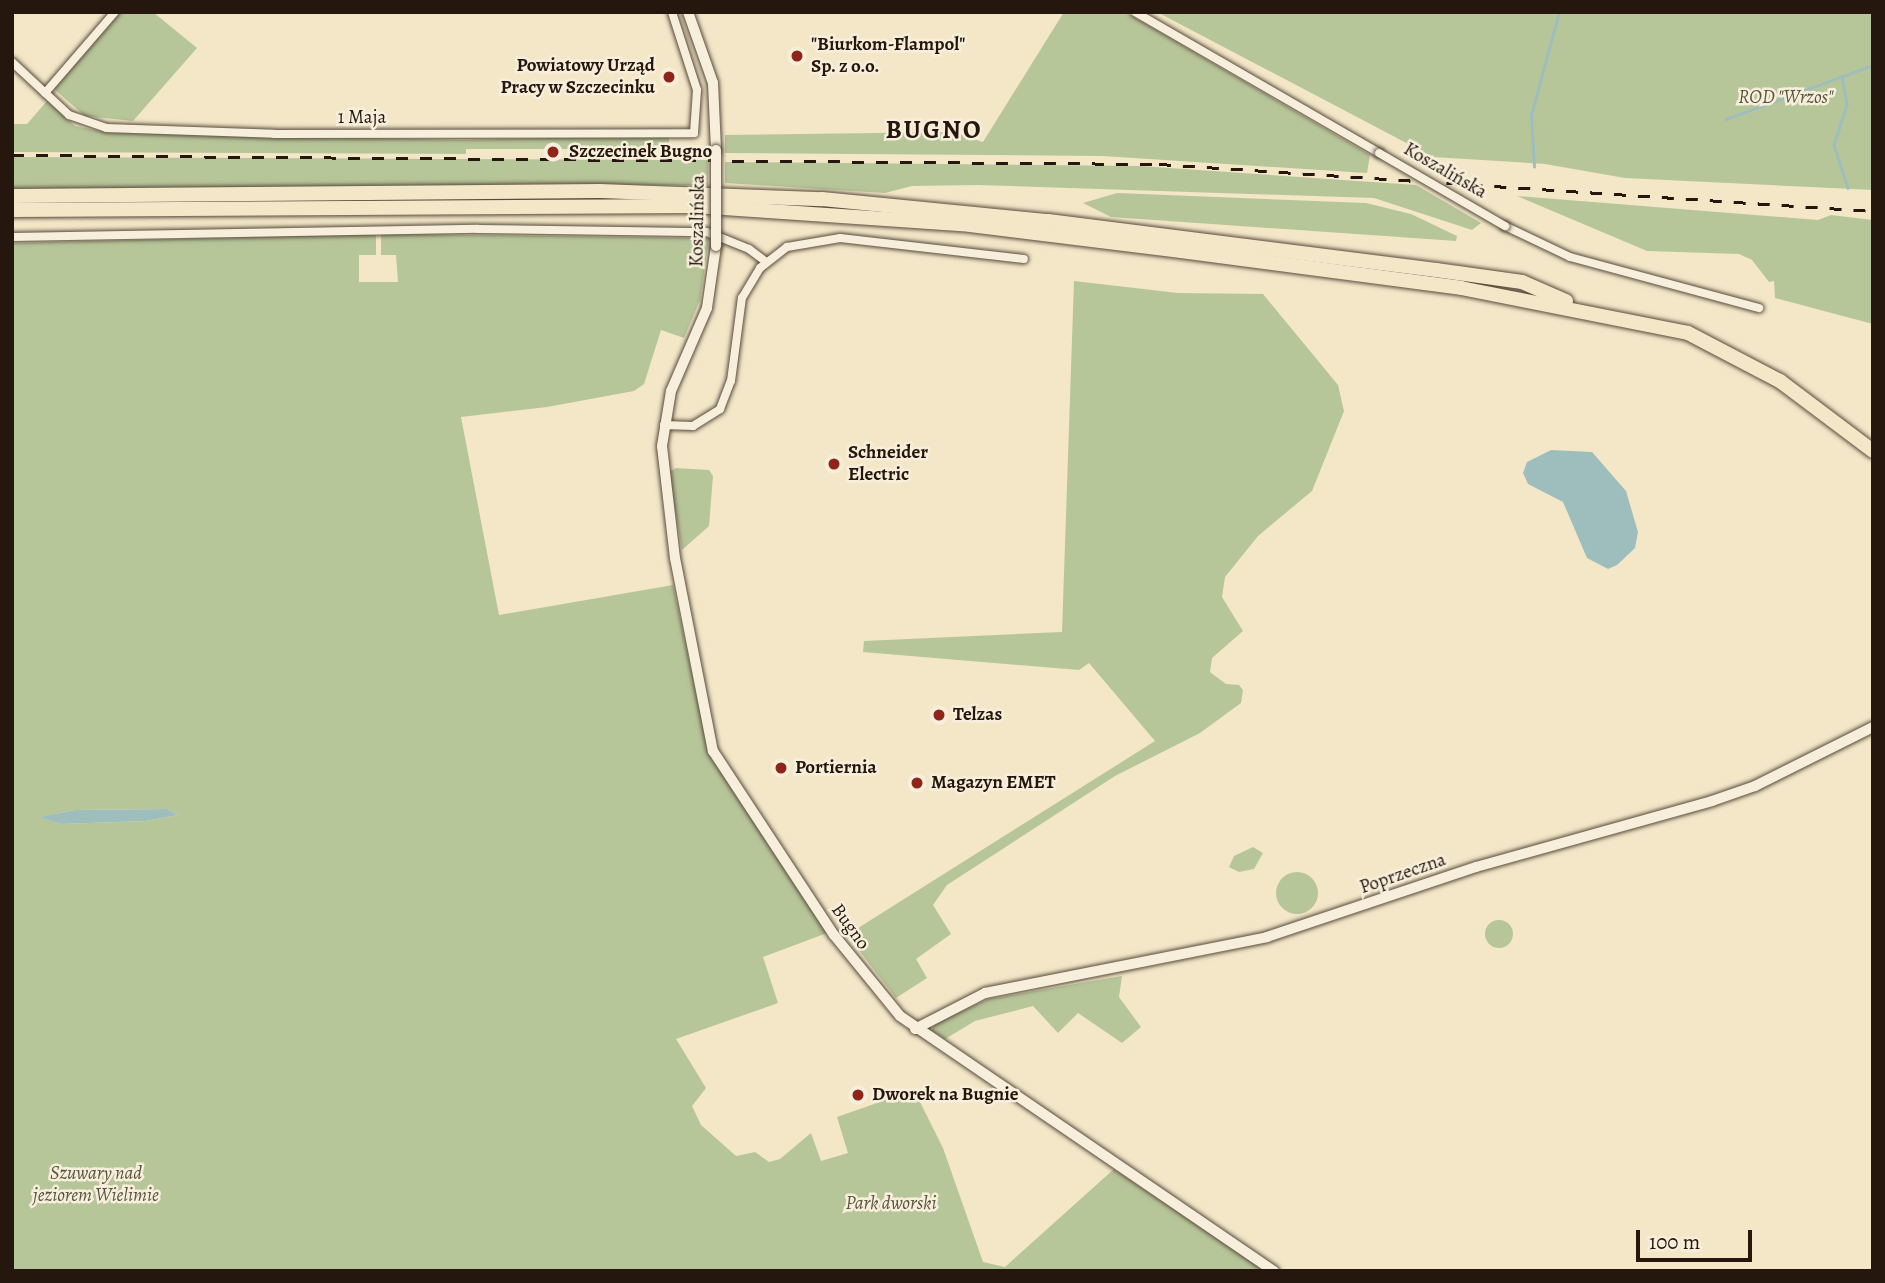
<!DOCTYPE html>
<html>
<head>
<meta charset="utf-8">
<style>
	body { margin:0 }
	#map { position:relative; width:1885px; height:1283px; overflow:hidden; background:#f3e7c8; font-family:Alegreya,serif }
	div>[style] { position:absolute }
	.green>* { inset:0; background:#b7c699 }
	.round { border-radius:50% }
	.water>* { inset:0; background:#9ebebe }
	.stream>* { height:2.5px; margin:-1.25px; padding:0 1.25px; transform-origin:1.25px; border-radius:1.25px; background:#9ebebe }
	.roads { filter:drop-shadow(0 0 2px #584b3c) drop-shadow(0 0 2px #584b3c) }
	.street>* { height:8px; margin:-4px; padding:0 4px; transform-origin:4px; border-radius:4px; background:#f7efdb }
	.secondary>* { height:10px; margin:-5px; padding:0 5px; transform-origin:5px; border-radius:5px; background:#f7efdb }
	.highway>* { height:14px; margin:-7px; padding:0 7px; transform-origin:7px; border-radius:7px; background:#f3e7c8 }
	.rail>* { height:2.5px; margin-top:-1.25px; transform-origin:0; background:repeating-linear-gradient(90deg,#25170d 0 12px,transparent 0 24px) }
	.bridges { filter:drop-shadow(0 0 2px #584b3c) drop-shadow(0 0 2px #584b3c) }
	.street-bridge>* { height:8px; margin:-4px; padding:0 4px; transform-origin:4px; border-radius:4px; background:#f7efdb }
	.secondary-bridge>* { height:10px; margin:-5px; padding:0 5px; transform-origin:5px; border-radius:5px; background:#f7efdb }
	.dots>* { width:19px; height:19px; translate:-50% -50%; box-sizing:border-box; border:4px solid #f7efdb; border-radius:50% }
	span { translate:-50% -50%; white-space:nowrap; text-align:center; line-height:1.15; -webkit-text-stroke:5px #f7efdb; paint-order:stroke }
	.poi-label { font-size:19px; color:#25170d; font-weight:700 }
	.left { translate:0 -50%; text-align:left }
	.right { translate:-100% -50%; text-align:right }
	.park-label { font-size:19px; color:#58543e; font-style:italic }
	.street-label { font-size:19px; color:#25170d }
	.district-label { font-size:26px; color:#25170d; font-weight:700; letter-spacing:2px }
	.frame { position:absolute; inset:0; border:14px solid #25170d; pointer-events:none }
	.scale { position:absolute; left:1636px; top:1230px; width:116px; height:32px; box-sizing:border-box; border:4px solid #25170d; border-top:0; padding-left:9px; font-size:21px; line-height:24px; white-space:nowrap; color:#25170d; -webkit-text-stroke:5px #f7efdb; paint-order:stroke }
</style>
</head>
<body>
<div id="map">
	<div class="green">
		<i style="clip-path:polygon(121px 12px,153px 12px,197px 48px,133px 121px,85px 116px,54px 89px)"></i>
		<i style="clip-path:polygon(1064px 12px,1125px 12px,1370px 155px,1367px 173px,1103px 156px,725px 153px,725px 135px,953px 132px,983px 142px)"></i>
		<i style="clip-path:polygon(1157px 12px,1873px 12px,1873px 190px,1625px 178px,1545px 164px,1433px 157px)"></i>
		<i style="clip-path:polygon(47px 101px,75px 126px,109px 133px,462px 140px,669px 135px,669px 149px,466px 149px,466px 154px,12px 152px,12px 124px,27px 124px)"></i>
		<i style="clip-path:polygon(12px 157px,708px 160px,708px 185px,12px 190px)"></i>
		<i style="clip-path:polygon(725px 162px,1140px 166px,1416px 185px,1481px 223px,1472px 230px,1374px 198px,978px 185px,912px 186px,885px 193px,725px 183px)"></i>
		<i style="clip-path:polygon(1117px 193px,1366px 203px,1411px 214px,1457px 236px,1456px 241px,1111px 217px,1083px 203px)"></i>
		<i style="clip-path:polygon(1517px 196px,1818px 220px,1831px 215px,1873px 220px,1873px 324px,1775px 298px,1774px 281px,1769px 282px,1752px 260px,1739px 254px,1647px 251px)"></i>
		<i style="clip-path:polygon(evenodd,376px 234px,376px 255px,359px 255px,359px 282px,398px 282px,396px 255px,381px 255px,381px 234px,709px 238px,700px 300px,684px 338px,661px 330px,644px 384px,634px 391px,547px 407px,461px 417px,499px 615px,673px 585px,709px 753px,827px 933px,763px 957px,778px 1003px,676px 1039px,706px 1088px,692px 1106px,701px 1125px,736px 1156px,755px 1152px,769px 1162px,780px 1159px,811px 1133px,821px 1161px,848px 1153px,837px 1117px,914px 1090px,943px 1148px,983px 1262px,1005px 1267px,1114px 1169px,1265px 1271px,12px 1271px,12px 243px,376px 234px,167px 809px,178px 815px,146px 821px,61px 824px,40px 817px,75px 810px,167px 809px)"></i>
		<i style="clip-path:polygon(1074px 281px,1178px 293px,1263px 294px,1338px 385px,1344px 411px,1312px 491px,1258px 536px,1225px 577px,1222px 597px,1243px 631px,1212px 658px,1210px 672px,1226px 684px,1239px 685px,1243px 690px,1241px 703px,1200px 733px,1115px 776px,947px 885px,933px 905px,951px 934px,916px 959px,927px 978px,896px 998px,847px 935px,1155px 741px,1089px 663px,1079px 670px,863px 652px,864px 641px,1062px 632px)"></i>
		<i style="clip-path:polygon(676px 468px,709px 470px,713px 476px,709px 526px,682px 550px,669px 472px)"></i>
		<i style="clip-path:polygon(1253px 847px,1263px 853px,1254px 869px,1239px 872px,1229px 867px,1234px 856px)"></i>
		<i class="round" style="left:1276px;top:872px;width:42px;height:42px"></i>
		<i class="round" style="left:1485px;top:920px;width:28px;height:28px"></i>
		<i style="clip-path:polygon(1122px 976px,1119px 997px,1141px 1027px,1122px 1043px,1078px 1013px,1058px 1033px,1033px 1006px,975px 1021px,945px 1039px,932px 1031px,934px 1024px,989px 999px)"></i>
	</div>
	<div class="water">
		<i style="clip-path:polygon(1551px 450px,1592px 452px,1626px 491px,1638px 532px,1635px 548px,1617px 565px,1608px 569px,1587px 558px,1563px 502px,1528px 484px,1523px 473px,1527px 462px)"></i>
		<i style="clip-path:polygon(167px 809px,178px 815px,146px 821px,61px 824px,39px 817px,75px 810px)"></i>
	</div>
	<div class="stream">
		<i style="left:1842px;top:76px;width:29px;rotate:80deg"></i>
		<i style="left:1847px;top:105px;width:42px;rotate:108deg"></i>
		<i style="left:1834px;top:145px;width:45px;rotate:72deg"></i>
		<i style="left:1726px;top:119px;width:157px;rotate:-20.2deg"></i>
		<i style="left:1534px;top:167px;width:52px;rotate:-93.3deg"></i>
		<i style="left:1531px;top:115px;width:107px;rotate:-74.8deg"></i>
	</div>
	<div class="roads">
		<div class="street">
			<i style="left:1135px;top:12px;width:282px;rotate:30deg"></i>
			<i style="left:12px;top:62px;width:78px;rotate:42.9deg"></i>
			<i style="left:69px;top:115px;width:39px;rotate:19deg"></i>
			<i style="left:106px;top:128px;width:168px;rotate:2deg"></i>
			<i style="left:274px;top:134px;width:420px;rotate:-0.1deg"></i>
			<i style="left:694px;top:133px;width:43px;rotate:-86deg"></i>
			<i style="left:697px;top:90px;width:82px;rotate:-107.8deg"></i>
			<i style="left:45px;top:93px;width:107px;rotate:-49.2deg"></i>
			<i style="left:1505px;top:226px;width:72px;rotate:25.5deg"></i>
			<i style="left:1570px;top:257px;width:196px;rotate:15.1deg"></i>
			<i style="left:12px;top:237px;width:466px;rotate:-1deg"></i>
			<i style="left:478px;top:229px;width:229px;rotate:0.8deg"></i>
			<i style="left:707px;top:232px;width:45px;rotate:22deg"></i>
			<i style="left:749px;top:249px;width:21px;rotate:37deg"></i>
			<i style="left:664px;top:425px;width:29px;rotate:2deg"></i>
			<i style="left:693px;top:426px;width:32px;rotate:-32deg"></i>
			<i style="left:720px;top:409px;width:30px;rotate:-69deg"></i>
			<i style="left:731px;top:381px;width:84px;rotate:-82.5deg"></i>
			<i style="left:742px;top:298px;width:35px;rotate:-59deg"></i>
			<i style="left:760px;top:268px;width:34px;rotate:-38deg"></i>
			<i style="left:787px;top:247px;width:54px;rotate:-9.6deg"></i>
			<i style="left:840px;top:238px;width:185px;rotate:6.5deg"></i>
		</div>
		<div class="secondary">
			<i style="left:688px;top:12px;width:75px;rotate:70.6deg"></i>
			<i style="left:713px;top:83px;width:67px;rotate:87.4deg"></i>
			<i style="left:716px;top:246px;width:63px;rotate:98.3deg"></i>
			<i style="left:707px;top:308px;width:90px;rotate:113.4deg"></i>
			<i style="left:671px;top:391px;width:56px;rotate:99.3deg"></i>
			<i style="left:662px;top:446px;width:113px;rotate:83.4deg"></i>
			<i style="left:675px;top:558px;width:197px;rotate:78.9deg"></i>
			<i style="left:713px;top:751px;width:220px;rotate:56.7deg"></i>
			<i style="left:834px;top:935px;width:104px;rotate:50.8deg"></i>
			<i style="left:900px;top:1016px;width:453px;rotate:34.3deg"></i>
			<i style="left:915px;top:1029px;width:79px;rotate:-27.2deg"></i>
			<i style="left:985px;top:993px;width:288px;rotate:-11.2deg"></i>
			<i style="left:1267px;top:937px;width:220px;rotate:-18.5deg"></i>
			<i style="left:1476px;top:867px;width:245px;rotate:-15.6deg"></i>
			<i style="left:1712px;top:801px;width:46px;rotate:-19.2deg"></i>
			<i style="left:1755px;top:786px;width:132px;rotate:-26.6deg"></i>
		</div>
		<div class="highway">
			<i style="left:12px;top:196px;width:588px;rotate:-0.49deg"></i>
			<i style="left:600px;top:191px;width:222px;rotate:2.1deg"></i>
			<i style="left:822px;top:199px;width:227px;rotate:5.6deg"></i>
			<i style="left:1048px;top:221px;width:391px;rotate:7.2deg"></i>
			<i style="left:1436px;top:270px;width:87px;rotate:7.9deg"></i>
			<i style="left:1522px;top:282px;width:48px;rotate:23.4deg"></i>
			<i style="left:12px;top:210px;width:683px;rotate:-0.34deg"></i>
			<i style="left:695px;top:206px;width:268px;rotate:3.9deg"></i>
			<i style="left:962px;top:224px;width:221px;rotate:7deg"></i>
			<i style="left:1181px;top:251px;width:282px;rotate:7.5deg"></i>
			<i style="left:1461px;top:288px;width:231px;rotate:11.2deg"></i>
			<i style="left:1688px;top:333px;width:104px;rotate:27.6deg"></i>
			<i style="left:1780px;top:381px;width:116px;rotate:37deg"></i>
		</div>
	</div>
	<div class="rail">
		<i style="left:12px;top:155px;width:1147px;rotate:0.45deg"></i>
		<i style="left:1159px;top:164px;width:716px;rotate:3.77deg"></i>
	</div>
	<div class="bridges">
		<div class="street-bridge">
			<i style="left:1379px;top:153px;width:146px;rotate:30.1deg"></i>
		</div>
		<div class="secondary-bridge">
			<i style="left:716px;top:246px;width:96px;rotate:-90deg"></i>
		</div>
	</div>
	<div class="dots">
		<i style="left:797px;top:56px;background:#8f2418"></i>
		<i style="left:669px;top:77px;background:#8f2418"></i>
		<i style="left:553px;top:152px;background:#8f2418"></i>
		<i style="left:834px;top:464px;background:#8f2418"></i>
		<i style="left:939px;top:715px;background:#8f2418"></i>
		<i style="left:781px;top:768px;background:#8f2418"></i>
		<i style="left:917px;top:783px;background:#8f2418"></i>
		<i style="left:858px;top:1095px;background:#8f2418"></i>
	</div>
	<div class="poi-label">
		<span class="left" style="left:811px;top:56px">"Biurkom-Flampol"<br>Sp. z o.o.</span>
		<span class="right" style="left:655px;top:77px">Powiatowy Urząd<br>Pracy w Szczecinku</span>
		<span class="left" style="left:569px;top:152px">Szczecinek Bugno</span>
		<span class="left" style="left:848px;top:464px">Schneider<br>Electric</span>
		<span class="left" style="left:953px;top:715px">Telzas</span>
		<span class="left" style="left:795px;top:768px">Portiernia</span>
		<span class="left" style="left:931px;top:783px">Magazyn EMET</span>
		<span class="left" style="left:872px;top:1095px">Dworek na Bugnie</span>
	</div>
	<div class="park-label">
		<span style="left:1786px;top:98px">ROD "Wrzos"</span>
		<span style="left:96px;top:1185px">Szuwary nad<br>jeziorem Wielimie</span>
		<span style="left:891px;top:1204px">Park dworski</span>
	</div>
	<div class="street-label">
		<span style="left:362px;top:118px">1 Maja</span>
		<span style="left:1445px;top:171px;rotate:30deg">Koszalińska</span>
		<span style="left:698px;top:221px;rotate:-89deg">Koszalińska</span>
		<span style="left:1403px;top:874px;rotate:-19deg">Poprzeczna</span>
		<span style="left:850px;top:927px;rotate:54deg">Bugno</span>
	</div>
	<div class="district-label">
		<span style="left:934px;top:130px">BUGNO</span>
	</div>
	<div class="frame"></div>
	<div class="scale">100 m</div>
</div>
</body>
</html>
